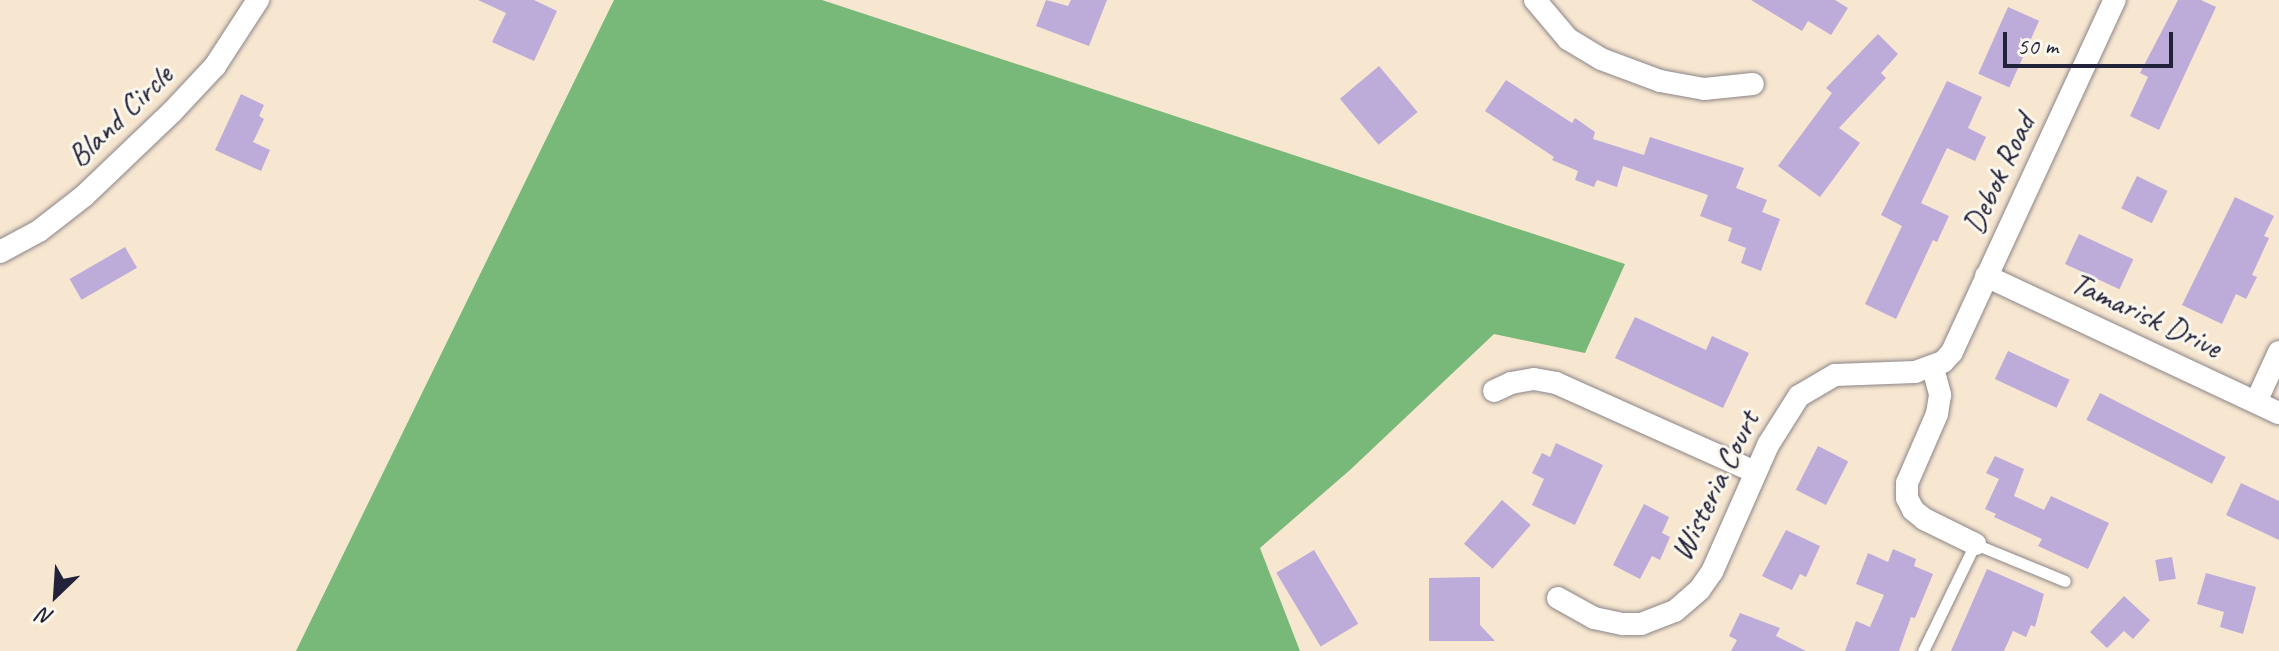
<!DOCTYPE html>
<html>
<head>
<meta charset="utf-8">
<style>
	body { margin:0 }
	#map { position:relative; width:2279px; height:651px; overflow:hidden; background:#f7e7d1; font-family:Caveat,sans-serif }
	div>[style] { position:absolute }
	.forest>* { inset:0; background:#78b878 }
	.building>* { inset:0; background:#bdabd9; transform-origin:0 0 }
	.roads { filter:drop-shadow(0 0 2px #8c8486) drop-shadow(0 0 2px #8c8486) }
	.lane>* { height:11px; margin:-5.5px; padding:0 5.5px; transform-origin:5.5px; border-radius:5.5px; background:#fff }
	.street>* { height:22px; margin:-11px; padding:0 11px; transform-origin:11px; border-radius:11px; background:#fff }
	span { translate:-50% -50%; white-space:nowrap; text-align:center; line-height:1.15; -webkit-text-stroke:6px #fbf7ec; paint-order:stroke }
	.street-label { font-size:32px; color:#22223b }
	.north { position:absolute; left:16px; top:555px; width:80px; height:80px; -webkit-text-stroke:6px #fbf7ec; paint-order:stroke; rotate:205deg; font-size:22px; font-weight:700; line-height:32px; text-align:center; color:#22223b }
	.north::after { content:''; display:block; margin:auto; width:28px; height:36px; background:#22223b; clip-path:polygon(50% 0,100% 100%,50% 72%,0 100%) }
	.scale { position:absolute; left:2003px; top:32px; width:170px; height:36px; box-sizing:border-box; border:4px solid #22223b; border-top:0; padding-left:10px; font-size:24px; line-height:28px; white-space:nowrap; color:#22223b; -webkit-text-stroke:6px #fbf7ec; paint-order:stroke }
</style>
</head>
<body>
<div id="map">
	<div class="forest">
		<i style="clip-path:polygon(614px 0,822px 0,1625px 264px,1585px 353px,1494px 334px,1350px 470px,1260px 548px,1300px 651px,296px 651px)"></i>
	</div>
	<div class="building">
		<i style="clip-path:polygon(478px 0,534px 0,557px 11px,534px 61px,492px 42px,506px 13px)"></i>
		<i style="clip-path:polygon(1046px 0,1068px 6px,1071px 0,1107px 0,1089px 46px,1036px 26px)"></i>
		<i style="clip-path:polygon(1751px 0,1835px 0,1848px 8px,1831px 35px,1808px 21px,1802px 31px)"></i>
		<i style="clip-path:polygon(2178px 0,2201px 0,2216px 7px,2159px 130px,2130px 116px,2148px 77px,2140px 73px)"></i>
		<i style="left:2008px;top:7px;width:34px;height:73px;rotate:24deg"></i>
		<i style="clip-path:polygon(1878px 34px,1898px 54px,1881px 73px,1886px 78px,1839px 128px,1860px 143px,1820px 197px,1778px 166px,1832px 93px,1826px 88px)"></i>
		<i style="left:1379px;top:66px;width:60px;height:51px;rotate:50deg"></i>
		<i style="clip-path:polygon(1506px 80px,1572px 123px,1575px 118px,1595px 132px,1593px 139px,1644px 155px,1650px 137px,1744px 168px,1736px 188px,1767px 200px,1762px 212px,1780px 219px,1761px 271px,1741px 263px,1746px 248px,1728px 241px,1732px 228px,1700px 216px,1708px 195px,1623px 166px,1617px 187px,1597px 180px,1594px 187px,1575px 180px,1578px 171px,1552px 160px,1554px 157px,1485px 111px)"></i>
		<i style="clip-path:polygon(1947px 81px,1982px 97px,1968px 128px,1986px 137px,1975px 161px,1947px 148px,1921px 203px,1949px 216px,1937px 242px,1933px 240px,1896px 319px,1865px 304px,1902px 226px,1881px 215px)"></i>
		<i style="clip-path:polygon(241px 94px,264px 105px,259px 116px,264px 119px,253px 142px,270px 150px,261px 171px,215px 150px)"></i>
		<i style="left:2137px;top:176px;width:34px;height:36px;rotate:26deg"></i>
		<i style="clip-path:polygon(2235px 197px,2274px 216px,2264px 236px,2269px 238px,2252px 275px,2257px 277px,2246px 299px,2236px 294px,2222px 324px,2182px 305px)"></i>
		<i style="left:2079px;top:234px;width:60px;height:33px;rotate:25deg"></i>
		<i style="left:125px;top:247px;width:24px;height:64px;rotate:60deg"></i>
		<i style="clip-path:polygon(1635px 317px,1706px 350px,1712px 336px,1749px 353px,1723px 408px,1615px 358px)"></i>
		<i style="left:2008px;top:351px;width:68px;height:31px;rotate:25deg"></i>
		<i style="left:2100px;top:393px;width:141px;height:30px;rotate:27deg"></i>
		<i style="clip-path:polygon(1556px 443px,1603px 465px,1575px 525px,1532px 505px,1544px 479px,1532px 473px,1542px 453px,1550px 457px)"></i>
		<i style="left:1818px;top:446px;width:34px;height:49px;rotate:27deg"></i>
		<i style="clip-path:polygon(1995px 456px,2024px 469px,2014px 496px,2044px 510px,2051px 496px,2109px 523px,2088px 569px,2038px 546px,2042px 539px,1994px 517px,1996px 514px,1985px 509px,1999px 479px,1986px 473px)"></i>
		<i style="clip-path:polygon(2241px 483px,2279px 501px,2279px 540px,2226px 515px)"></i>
		<i style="left:1502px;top:500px;width:38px;height:58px;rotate:41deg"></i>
		<i style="clip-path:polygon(1644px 504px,1669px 517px,1662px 533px,1670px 537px,1660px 560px,1652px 556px,1640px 579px,1613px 565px)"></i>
		<i style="clip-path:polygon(1786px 530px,1820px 546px,1806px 577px,1800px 574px,1792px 590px,1762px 576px)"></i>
		<i style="clip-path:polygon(1893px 549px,1916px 559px,1914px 566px,1933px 574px,1915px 618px,1911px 617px,1899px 651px,1845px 651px,1856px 621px,1870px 627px,1884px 595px,1856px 584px,1868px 553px,1888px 562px)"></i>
		<i style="left:1314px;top:550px;width:86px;height:44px;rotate:59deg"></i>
		<i style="left:2172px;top:557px;width:22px;height:17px;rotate:80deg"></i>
		<i style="clip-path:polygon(1987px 569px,2044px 594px,2035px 627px,2031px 625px,2026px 637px,2013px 631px,2004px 651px,1951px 651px)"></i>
		<i style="clip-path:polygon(2206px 573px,2256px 587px,2243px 634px,2220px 627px,2224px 612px,2197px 604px)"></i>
		<i style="clip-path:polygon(1480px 577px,1480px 625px,1495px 641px,1429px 641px,1429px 578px)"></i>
		<i style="clip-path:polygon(2124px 596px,2150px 620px,2133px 639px,2124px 631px,2107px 648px,2090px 632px)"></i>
		<i style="clip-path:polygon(1740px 613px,1780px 628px,1776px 636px,1806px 651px,1731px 651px,1737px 640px,1729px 636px)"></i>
	</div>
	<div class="roads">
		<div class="lane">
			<i style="left:1923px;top:651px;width:119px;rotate:-64.1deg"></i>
			<i style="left:1975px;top:544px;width:97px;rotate:22.3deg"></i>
		</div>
		<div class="street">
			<i style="left:1535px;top:0;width:51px;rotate:49.8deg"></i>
			<i style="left:1568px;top:39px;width:39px;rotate:31deg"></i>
			<i style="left:1601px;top:59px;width:63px;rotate:20.4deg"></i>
			<i style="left:1660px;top:81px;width:45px;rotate:10.3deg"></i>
			<i style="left:1704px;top:89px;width:49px;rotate:-5.8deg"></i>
			<i style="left:0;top:252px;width:44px;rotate:-28.3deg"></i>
			<i style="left:39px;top:231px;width:57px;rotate:-37.9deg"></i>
			<i style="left:84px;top:196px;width:122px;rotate:-43.7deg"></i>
			<i style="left:172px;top:112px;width:63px;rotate:-46.9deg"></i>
			<i style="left:215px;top:66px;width:79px;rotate:-56.9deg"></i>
			<i style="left:1986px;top:276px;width:323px;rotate:25.1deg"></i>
			<i style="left:1933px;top:368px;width:28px;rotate:75deg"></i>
			<i style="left:1940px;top:395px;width:19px;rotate:99deg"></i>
			<i style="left:1937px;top:414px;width:75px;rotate:113.5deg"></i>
			<i style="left:1907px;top:483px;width:15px;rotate:90deg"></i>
			<i style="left:1907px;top:498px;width:13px;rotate:63deg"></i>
			<i style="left:1913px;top:510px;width:14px;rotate:39deg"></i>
			<i style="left:1924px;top:519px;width:57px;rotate:26.1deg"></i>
			<i style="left:1494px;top:391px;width:19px;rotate:-25deg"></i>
			<i style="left:1511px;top:383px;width:23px;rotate:-10deg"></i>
			<i style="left:1534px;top:379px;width:22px;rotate:10deg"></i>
			<i style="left:1556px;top:383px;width:218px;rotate:24.1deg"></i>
			<i style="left:2256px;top:402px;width:55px;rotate:-65.3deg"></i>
			<i style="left:1558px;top:598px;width:41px;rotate:29.1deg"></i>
			<i style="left:1594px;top:618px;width:30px;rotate:12deg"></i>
			<i style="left:1623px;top:624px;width:18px"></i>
			<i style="left:1641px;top:624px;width:36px;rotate:-21deg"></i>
			<i style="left:1675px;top:611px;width:33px;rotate:-41deg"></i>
			<i style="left:1700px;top:589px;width:21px;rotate:-55deg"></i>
			<i style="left:1712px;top:572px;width:139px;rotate:-66.2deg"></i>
			<i style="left:1768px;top:445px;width:58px;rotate:-57.7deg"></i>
			<i style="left:1799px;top:396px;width:42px;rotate:-30.3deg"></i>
			<i style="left:1835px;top:375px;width:80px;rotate:-2.1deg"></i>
			<i style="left:1915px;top:372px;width:30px;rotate:-20deg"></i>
			<i style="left:1943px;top:362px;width:13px;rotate:-48deg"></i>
			<i style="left:1952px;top:352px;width:388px;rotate:-65.2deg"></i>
		</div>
	</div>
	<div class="street-label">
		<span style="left:120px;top:116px;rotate:-44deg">Bland Circle</span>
		<span style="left:1999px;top:174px;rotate:-65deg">Debok Road</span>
		<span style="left:2146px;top:315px;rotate:25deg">Tamarisk Drive</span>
		<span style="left:1715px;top:486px;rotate:-64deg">Wisteria Court</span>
	</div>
	<div class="north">N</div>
	<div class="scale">50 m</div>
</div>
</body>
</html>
